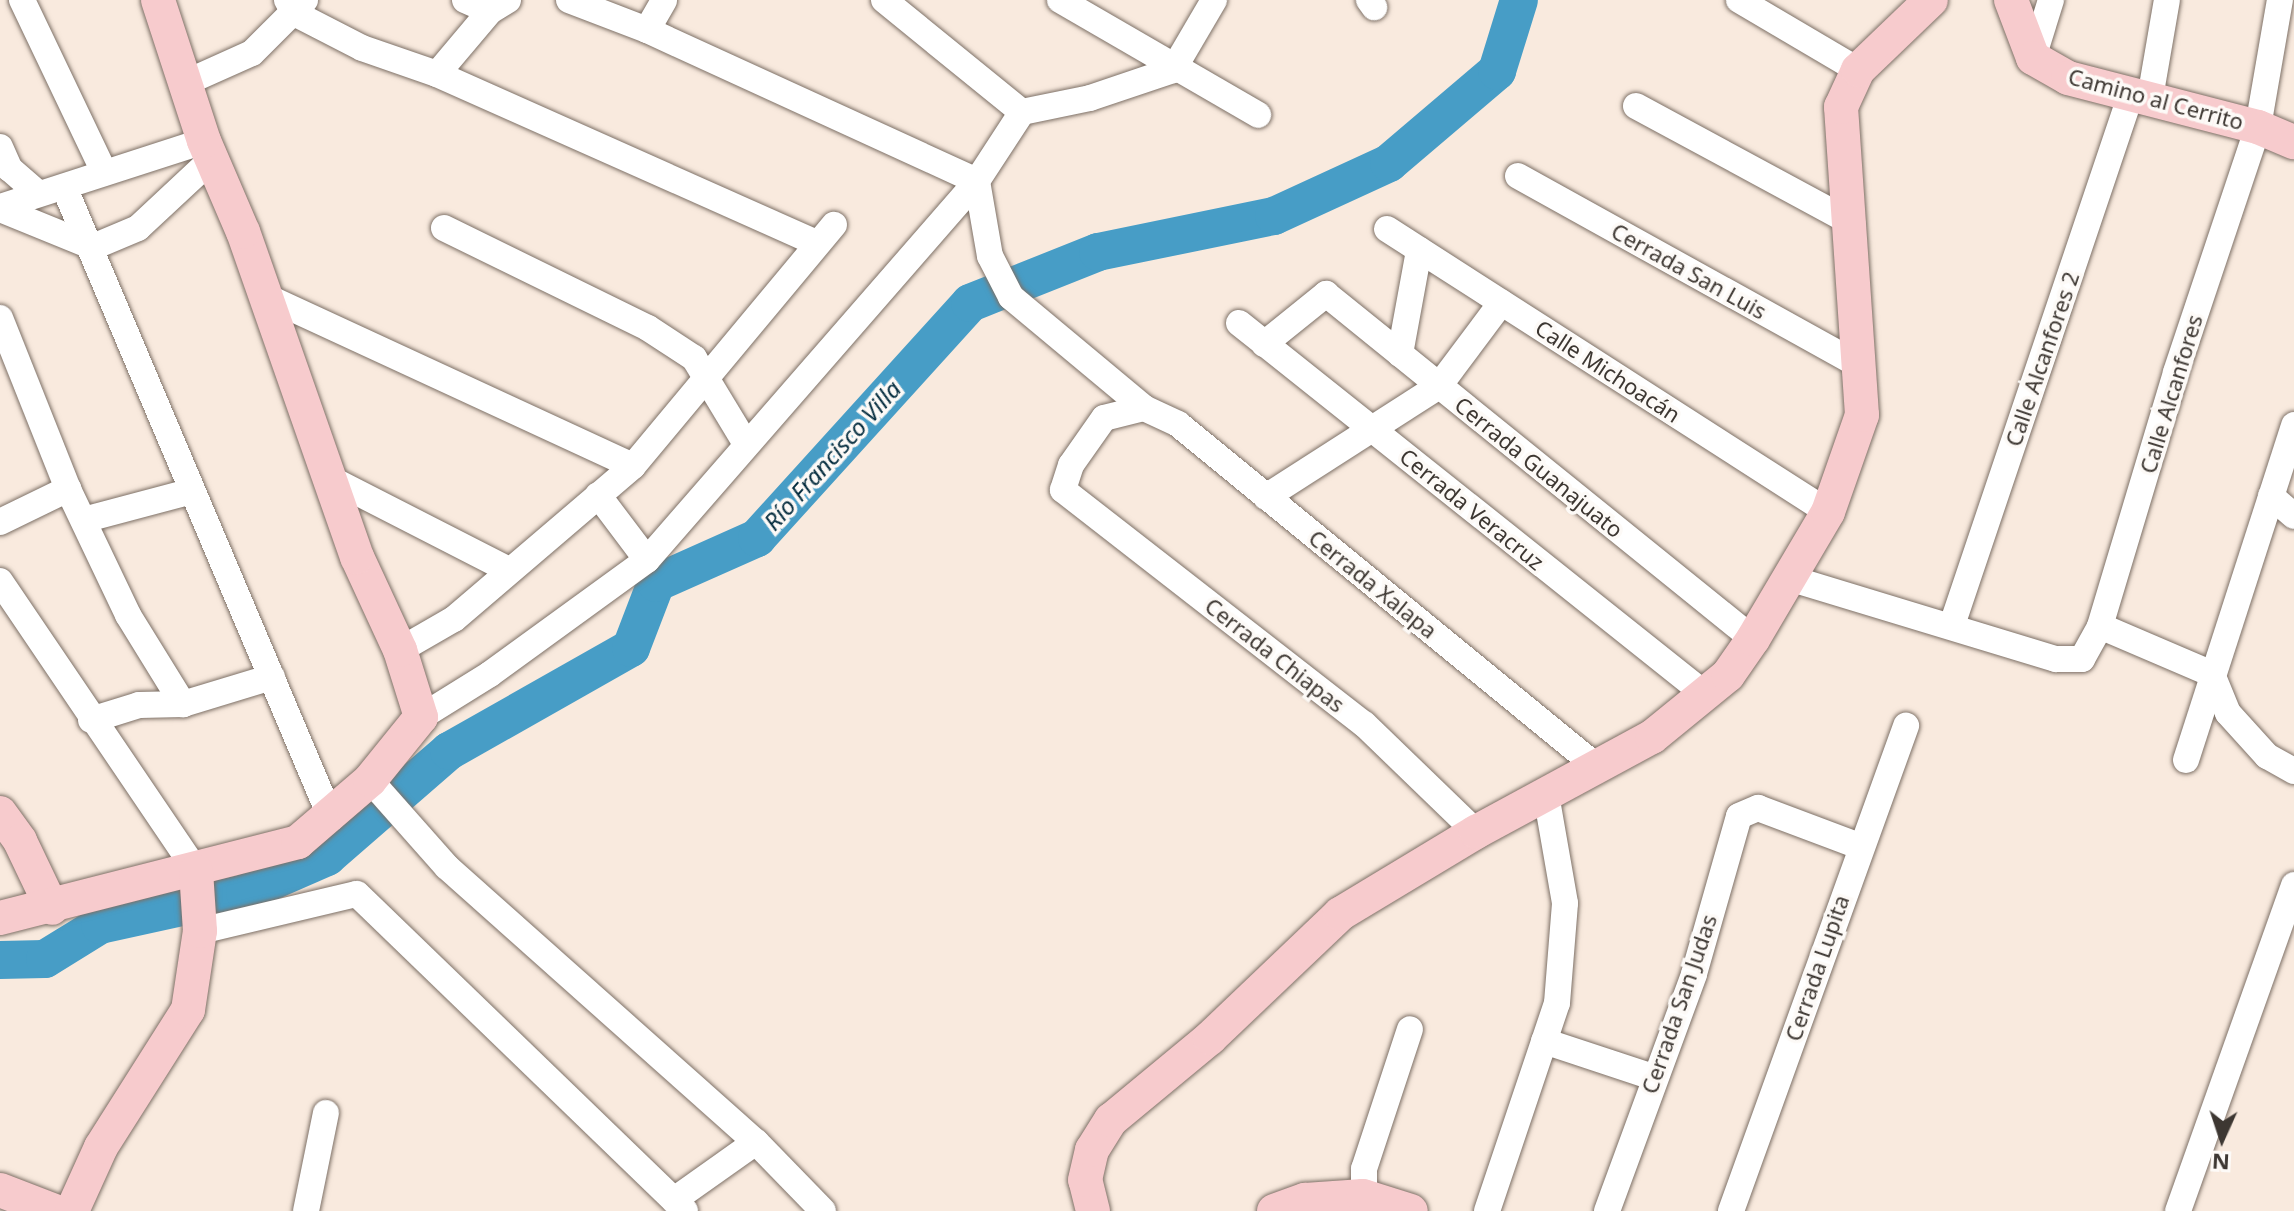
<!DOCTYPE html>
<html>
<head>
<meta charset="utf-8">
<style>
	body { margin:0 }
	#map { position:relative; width:2294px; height:1211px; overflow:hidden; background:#f9eade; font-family:"Noto Sans",sans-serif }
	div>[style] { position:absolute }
	.river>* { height:38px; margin:-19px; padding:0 19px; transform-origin:19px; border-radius:19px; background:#479dc6 }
	.roads { filter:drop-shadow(0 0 2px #7d7066) drop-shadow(0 0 2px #7d7066) }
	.minor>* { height:26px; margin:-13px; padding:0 13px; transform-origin:13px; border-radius:13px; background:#fff }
	.major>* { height:34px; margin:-17px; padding:0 17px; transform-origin:17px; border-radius:17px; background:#f7cbcd }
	span { translate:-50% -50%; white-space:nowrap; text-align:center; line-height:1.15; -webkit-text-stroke:7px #fdfaf7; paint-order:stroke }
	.street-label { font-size:22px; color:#3d3732 }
	.water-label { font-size:24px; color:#052d3f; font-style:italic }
	.north { position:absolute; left:2182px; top:1099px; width:80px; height:80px; -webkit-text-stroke:6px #fdfaf7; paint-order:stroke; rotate:183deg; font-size:22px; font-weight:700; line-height:32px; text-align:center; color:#3d3732 }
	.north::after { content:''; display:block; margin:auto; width:28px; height:36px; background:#3d3732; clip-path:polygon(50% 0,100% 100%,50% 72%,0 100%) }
</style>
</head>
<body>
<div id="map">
	<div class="river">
		<i style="left:0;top:960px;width:45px;rotate:-1.3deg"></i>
		<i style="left:45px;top:959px;width:65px;rotate:-31.7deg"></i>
		<i style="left:100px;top:925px;width:148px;rotate:-12.4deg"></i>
		<i style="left:245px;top:893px;width:90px;rotate:-23.7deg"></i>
		<i style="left:327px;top:857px;width:162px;rotate:-41deg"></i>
		<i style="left:449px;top:751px;width:209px;rotate:-29.5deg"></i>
		<i style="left:631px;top:648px;width:70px;rotate:-69deg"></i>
		<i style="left:656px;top:583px;width:111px;rotate:-24deg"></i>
		<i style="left:757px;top:538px;width:317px;rotate:-47.8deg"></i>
		<i style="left:970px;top:303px;width:138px;rotate:-21.7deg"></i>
		<i style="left:1098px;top:252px;width:180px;rotate:-11.6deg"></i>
		<i style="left:1274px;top:216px;width:127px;rotate:-24.7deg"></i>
		<i style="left:1389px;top:163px;width:142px;rotate:-40.4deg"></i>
		<i style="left:1497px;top:71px;width:74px;rotate:-72.8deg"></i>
	</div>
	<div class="roads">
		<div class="minor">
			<i style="left:22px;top:0;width:191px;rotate:64.5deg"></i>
			<i style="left:287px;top:0;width:15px;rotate:62deg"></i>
			<i style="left:294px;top:13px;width:76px;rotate:27.2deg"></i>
			<i style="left:362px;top:48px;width:79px;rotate:19.1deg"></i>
			<i style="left:437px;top:74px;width:415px;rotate:24deg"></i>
			<i style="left:465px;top:0;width:27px;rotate:24deg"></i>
			<i style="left:569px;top:0;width:84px;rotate:21deg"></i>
			<i style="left:647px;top:30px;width:363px;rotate:24.6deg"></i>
			<i style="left:977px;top:181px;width:76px;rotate:80.2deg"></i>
			<i style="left:990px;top:256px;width:46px;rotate:62.9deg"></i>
			<i style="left:1011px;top:297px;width:173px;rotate:39.8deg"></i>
			<i style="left:1144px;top:408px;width:38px;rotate:25deg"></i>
			<i style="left:1178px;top:424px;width:541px;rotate:39.3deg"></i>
			<i style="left:884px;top:0;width:178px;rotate:39.1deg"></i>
			<i style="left:1060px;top:0;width:229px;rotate:30.1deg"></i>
			<i style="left:1369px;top:0;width:9px;rotate:54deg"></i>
			<i style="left:1739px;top:0;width:138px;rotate:30.5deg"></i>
			<i style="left:647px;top:30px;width:34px;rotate:-60deg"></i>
			<i style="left:2033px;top:58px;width:61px;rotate:-72.8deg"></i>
			<i style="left:437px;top:74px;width:82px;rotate:-49.9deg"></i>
			<i style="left:490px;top:11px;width:21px;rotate:-31deg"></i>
			<i style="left:185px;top:83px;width:73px;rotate:-24.1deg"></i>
			<i style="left:252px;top:53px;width:75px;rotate:-45deg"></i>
			<i style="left:2150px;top:98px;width:99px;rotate:-80.2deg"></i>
			<i style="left:1636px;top:106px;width:246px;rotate:28.4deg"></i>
			<i style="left:0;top:147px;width:24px;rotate:66deg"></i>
			<i style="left:10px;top:169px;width:37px;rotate:41deg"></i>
			<i style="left:1518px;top:176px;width:392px;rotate:29deg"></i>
			<i style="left:65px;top:189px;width:683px;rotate:67.08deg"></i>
			<i style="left:0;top:207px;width:214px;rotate:-17.9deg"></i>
			<i style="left:0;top:209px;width:100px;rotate:22.2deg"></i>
			<i style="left:93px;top:247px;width:49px;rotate:-22.9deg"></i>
			<i style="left:138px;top:228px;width:101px;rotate:-43deg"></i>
			<i style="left:444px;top:228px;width:227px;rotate:26.1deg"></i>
			<i style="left:648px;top:328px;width:55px;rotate:33.1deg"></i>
			<i style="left:694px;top:358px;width:100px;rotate:58.8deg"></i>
			<i style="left:1387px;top:229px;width:524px;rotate:32.69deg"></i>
			<i style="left:267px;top:297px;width:403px;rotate:24.8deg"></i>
			<i style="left:0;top:318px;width:184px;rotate:68.3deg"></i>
			<i style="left:68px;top:489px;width:140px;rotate:64.5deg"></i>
			<i style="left:128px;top:615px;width:105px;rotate:58.3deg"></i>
			<i style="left:1239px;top:323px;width:597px;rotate:38.54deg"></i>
			<i style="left:1264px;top:344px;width:80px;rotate:-38.9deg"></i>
			<i style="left:1326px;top:294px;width:549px;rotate:38.94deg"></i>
			<i style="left:1400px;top:354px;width:106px;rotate:-79.6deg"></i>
			<i style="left:1144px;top:408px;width:41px;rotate:166deg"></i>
			<i style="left:1104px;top:418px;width:57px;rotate:125.1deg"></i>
			<i style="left:1071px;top:465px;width:26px;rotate:108deg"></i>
			<i style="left:1063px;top:490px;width:381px;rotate:37.9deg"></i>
			<i style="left:1364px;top:724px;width:156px;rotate:44deg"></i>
			<i style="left:333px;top:480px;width:195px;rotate:27.1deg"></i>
			<i style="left:598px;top:495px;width:81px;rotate:53deg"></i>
			<i style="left:2271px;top:496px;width:30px;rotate:41deg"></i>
			<i style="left:1266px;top:497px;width:206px;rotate:-32.7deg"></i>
			<i style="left:1439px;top:386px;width:104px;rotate:-53.2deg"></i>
			<i style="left:87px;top:519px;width:109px;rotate:-14.9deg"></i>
			<i style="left:0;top:522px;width:76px;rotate:-25.9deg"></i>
			<i style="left:1789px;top:578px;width:279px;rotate:16.9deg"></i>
			<i style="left:2056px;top:659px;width:26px"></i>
			<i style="left:2082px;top:659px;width:38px;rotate:-61deg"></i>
			<i style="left:2100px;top:626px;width:265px;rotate:-73.3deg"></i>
			<i style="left:2176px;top:372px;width:258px;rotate:-71.5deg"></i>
			<i style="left:2258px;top:127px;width:129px;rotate:-80.2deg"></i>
			<i style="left:0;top:581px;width:350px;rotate:55.9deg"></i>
			<i style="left:1952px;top:625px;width:560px;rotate:-71.37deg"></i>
			<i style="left:2100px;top:626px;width:122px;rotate:23.2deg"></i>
			<i style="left:400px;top:650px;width:62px;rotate:-29.9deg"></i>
			<i style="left:454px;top:619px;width:235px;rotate:-40.5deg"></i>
			<i style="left:633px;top:466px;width:314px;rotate:-50.2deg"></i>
			<i style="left:2212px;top:674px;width:42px;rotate:67.7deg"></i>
			<i style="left:2228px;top:713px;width:58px;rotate:47.8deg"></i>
			<i style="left:2267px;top:756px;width:31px;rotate:29deg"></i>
			<i style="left:421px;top:717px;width:81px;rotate:-31.9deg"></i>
			<i style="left:490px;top:674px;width:194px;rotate:-36deg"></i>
			<i style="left:647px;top:560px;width:503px;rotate:-48.95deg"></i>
			<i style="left:977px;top:181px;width:82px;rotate:-56.9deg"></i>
			<i style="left:1022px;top:112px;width:69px;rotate:-11.6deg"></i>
			<i style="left:1090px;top:98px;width:88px;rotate:-18.6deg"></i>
			<i style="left:1173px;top:70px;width:81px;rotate:-59.6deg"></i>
			<i style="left:91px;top:720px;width:50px;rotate:-17.4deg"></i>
			<i style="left:139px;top:705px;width:44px;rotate:-1.3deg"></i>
			<i style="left:183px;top:704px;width:93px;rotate:-16.9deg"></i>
			<i style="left:2186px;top:760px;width:352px;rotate:-72.1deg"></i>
			<i style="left:370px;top:780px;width:116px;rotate:48.5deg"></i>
			<i style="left:447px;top:867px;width:414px;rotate:41.7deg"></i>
			<i style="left:756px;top:1142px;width:96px;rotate:45.8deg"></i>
			<i style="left:200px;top:931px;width:161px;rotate:-13.3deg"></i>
			<i style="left:357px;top:894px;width:456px;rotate:44deg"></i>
			<i style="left:1544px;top:1041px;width:115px;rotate:18.3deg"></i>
			<i style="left:674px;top:1200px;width:100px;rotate:-35.3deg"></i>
			<i style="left:306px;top:1211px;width:100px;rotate:-78.5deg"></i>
			<i style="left:1364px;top:1211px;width:42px;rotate:-90deg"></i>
			<i style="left:1364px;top:1169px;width:147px;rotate:-71.8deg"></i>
			<i style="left:1487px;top:1211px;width:219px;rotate:-71.4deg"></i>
			<i style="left:1557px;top:1003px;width:100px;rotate:-85.4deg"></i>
			<i style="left:1565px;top:903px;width:111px;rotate:-99.9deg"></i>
			<i style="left:1607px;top:1211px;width:252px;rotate:-69.8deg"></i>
			<i style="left:1694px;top:974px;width:164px;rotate:-74.1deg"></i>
			<i style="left:1739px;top:816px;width:21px;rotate:-23deg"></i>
			<i style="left:1758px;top:808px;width:108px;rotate:20.6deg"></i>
			<i style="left:1731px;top:1211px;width:516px;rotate:-70.16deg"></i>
			<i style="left:2178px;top:1211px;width:346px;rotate:-70.4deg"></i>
		</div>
		<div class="major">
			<i style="left:2011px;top:0;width:62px;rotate:69.2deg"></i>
			<i style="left:2033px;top:58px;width:40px;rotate:29.7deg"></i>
			<i style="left:2068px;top:78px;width:196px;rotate:14.5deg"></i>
			<i style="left:2258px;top:127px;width:39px;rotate:23deg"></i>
			<i style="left:0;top:813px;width:34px;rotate:54deg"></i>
			<i style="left:20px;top:841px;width:74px;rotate:64.5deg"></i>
			<i style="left:0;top:918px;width:308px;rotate:-14.3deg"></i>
			<i style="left:298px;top:842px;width:95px;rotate:-40.7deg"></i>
			<i style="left:370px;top:780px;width:81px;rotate:-51deg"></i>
			<i style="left:421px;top:717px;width:70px;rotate:-107.4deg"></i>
			<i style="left:400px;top:650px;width:102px;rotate:-114.8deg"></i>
			<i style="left:357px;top:557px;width:344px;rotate:-109.3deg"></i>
			<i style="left:243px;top:232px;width:99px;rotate:-113.2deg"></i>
			<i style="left:204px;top:141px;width:148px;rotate:-108.1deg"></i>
			<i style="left:0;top:1190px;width:59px;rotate:20.9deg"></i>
			<i style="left:72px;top:1211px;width:70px;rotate:-65.6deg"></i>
			<i style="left:101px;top:1147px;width:162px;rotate:-57.6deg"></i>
			<i style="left:188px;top:1010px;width:80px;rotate:-81.4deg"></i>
			<i style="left:200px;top:931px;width:60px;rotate:-93.8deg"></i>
			<i style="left:1093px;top:1211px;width:32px;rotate:-104deg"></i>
			<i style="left:1085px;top:1180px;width:31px;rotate:-77deg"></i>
			<i style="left:1092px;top:1150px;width:36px;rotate:-58deg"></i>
			<i style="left:1111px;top:1120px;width:129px;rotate:-39.6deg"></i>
			<i style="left:1210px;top:1038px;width:180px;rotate:-43.6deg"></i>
			<i style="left:1340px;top:914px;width:159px;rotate:-31.1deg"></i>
			<i style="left:1476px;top:832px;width:200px;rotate:-28.4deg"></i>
			<i style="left:1652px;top:737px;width:98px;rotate:-39.2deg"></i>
			<i style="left:1728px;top:675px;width:44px;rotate:-55.2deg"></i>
			<i style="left:1753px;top:639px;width:147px;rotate:-59.4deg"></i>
			<i style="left:1828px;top:512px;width:103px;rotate:-70.7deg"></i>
			<i style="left:1862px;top:415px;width:309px;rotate:-93.9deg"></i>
			<i style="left:1841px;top:107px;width:41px;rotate:-65.3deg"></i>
			<i style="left:1858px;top:70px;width:101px;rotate:-43.8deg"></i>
			<i style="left:1274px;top:1211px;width:33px;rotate:-20deg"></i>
			<i style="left:1305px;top:1200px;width:58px;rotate:-3.9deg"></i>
			<i style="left:1363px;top:1196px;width:50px;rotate:17.4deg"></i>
		</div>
	</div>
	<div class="street-label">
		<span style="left:2156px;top:99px;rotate:15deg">Camino al Cerrito</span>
		<span style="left:1689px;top:271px;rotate:29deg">Cerrada San Luis</span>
		<span style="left:2042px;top:359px;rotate:-71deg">Calle Alcanfores 2</span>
		<span style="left:1608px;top:371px;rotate:33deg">Calle Michoacán</span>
		<span style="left:2171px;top:394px;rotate:-73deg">Calle Alcanfores</span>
		<span style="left:1539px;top:467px;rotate:39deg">Cerrada Guanajuato</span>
		<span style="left:1472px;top:509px;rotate:39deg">Cerrada Veracruz</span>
		<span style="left:1373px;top:584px;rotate:39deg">Cerrada Xalapa</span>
		<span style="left:1275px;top:655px;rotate:38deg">Cerrada Chiapas</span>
		<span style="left:1817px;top:968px;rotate:-71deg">Cerrada Lupita</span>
		<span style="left:1679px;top:1004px;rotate:-71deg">Cerrada San Judas</span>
	</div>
	<div class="water-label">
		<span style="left:832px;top:455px;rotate:-48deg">Río Francisco Villa</span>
	</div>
	<div class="north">N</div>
</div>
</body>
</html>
